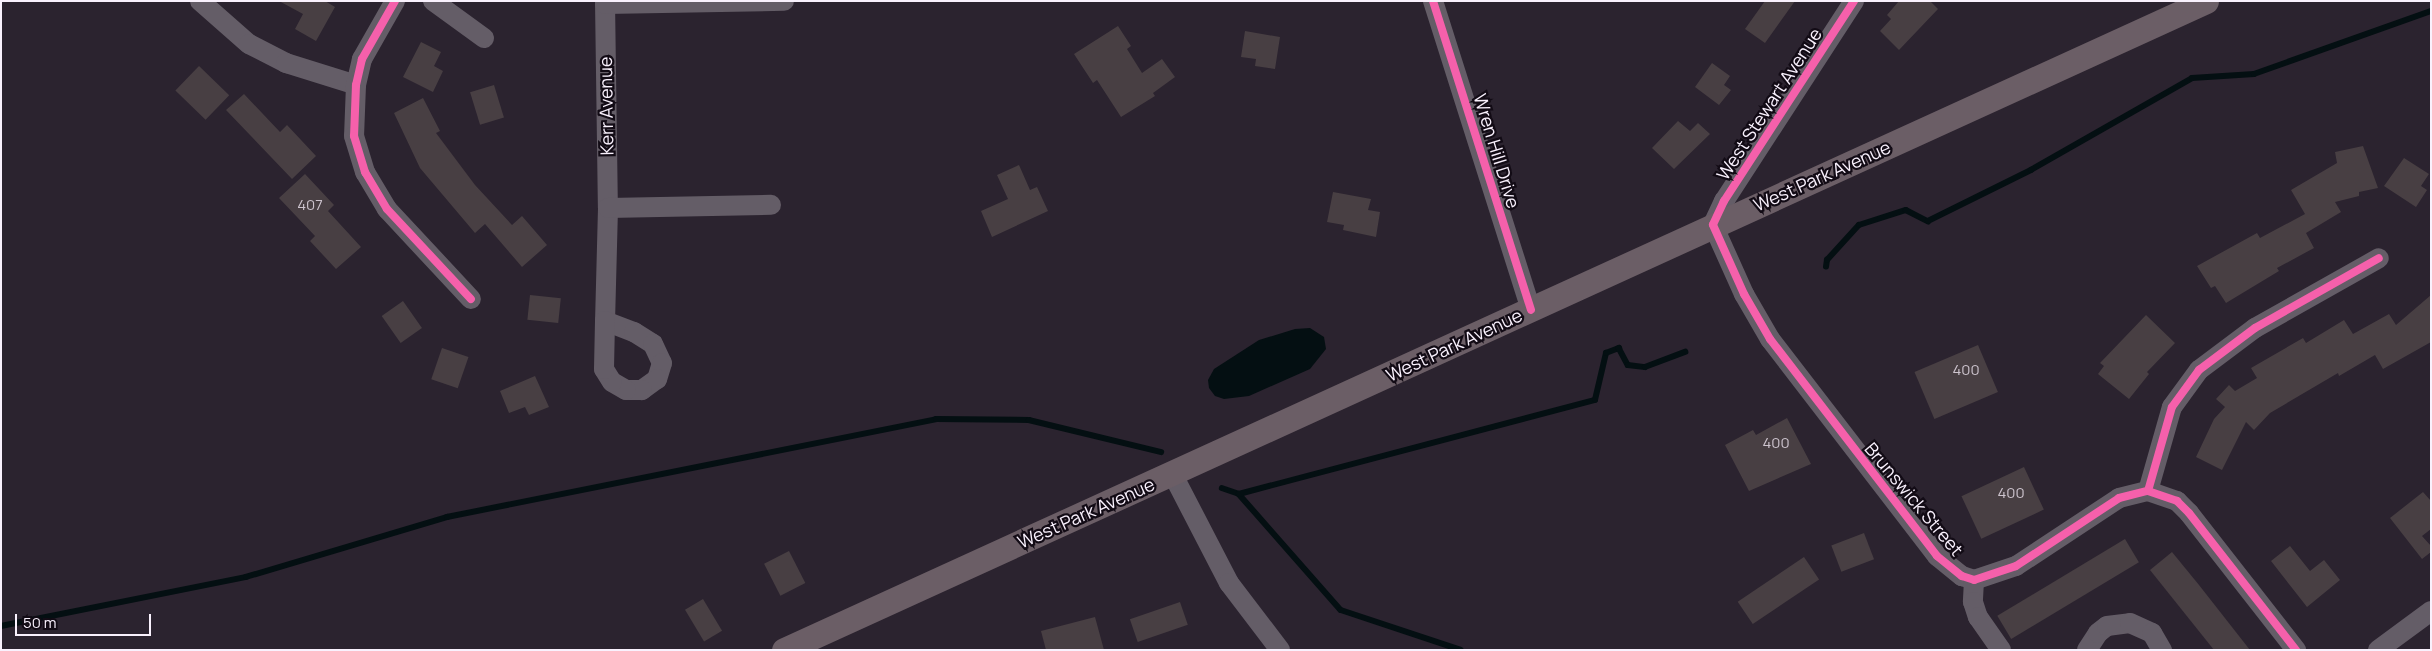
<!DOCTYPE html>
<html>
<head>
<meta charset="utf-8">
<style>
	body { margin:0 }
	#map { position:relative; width:2432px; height:651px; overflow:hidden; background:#2b232f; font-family:Manrope,sans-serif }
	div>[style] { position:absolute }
	.water>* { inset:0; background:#040f12 }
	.stream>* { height:5.5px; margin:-2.75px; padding:0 2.75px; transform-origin:2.75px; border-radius:2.75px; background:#040f12 }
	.building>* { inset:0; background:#483f43; transform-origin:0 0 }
	.minor>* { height:20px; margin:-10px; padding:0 10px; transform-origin:10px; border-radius:10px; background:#645d67 }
	.major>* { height:25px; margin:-12.5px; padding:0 12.5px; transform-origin:12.5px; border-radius:12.5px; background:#6b5e66 }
	.cycleway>* { height:8px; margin:-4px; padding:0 4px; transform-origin:4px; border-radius:4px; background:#f560ab }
	span { translate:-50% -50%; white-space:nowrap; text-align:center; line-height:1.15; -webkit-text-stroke:4.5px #120b15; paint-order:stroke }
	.number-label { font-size:15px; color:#cdc4ce }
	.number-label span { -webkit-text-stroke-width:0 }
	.street-label { font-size:18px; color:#f9f1fd }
	.frame { position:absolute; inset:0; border:2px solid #f9f1fd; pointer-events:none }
	.scale { position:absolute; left:15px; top:614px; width:136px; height:22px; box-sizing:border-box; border:2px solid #f9f1fd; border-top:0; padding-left:6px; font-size:15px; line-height:18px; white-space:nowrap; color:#f9f1fd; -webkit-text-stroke:4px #120b15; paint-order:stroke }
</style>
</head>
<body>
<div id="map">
	<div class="water">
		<i style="clip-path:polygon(1310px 328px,1324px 337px,1326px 349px,1310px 369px,1249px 396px,1224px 399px,1215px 396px,1209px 388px,1208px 380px,1214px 369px,1259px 340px,1295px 329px)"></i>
	</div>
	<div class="stream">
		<i style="left:1826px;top:267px;width:7px;rotate:-82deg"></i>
		<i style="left:1827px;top:260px;width:47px;rotate:-47.6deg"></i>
		<i style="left:1859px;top:225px;width:49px;rotate:-17.7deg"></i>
		<i style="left:1906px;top:210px;width:25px;rotate:27deg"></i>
		<i style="left:1928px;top:221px;width:115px;rotate:-26.3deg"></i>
		<i style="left:2031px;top:170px;width:185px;rotate:-29.7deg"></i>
		<i style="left:2192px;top:78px;width:62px;rotate:-3.7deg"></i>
		<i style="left:2254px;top:74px;width:188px;rotate:-19.6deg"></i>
		<i style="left:1222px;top:488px;width:18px;rotate:19deg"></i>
		<i style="left:1239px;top:494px;width:154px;rotate:48.7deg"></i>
		<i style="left:1341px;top:610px;width:126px;rotate:18.4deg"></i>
		<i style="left:1239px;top:494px;width:368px;rotate:-14.8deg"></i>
		<i style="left:1595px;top:400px;width:48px;rotate:-76.8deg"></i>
		<i style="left:1606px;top:353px;width:14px;rotate:-21deg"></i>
		<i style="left:1619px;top:348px;width:19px;rotate:62deg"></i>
		<i style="left:1628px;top:365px;width:17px;rotate:7deg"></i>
		<i style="left:1645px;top:367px;width:43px;rotate:-20.6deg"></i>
		<i style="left:1px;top:626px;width:250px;rotate:-11.3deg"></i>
		<i style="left:246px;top:577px;width:210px;rotate:-16.6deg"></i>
		<i style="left:447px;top:517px;width:499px;rotate:-11.3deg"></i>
		<i style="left:936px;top:419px;width:93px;rotate:0.6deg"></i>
		<i style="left:1029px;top:420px;width:136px;rotate:13.6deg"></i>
	</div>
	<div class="building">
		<i style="clip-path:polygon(279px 1px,325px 1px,335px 7px,316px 41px,295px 29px,303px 14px)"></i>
		<i style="clip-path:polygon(1765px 1px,1795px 1px,1765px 43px,1745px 29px)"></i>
		<i style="clip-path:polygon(1899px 1px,1930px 1px,1938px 9px,1899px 50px,1880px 31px,1891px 19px,1887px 15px)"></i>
		<i style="clip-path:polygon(1118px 26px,1131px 46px,1127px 49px,1142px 73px,1162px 59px,1175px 77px,1153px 93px,1155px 96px,1121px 117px,1097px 80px,1093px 83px,1074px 54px)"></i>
		<i style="clip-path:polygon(1245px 31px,1280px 37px,1275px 69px,1255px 66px,1256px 59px,1241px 57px)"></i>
		<i style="clip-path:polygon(421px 42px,441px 52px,434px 66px,443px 71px,433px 92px,403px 77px)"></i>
		<i style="clip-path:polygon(1712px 63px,1730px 76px,1724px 85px,1731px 90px,1719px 105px,1695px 87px)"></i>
		<i style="left:199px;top:66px;width:42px;height:34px;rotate:44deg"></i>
		<i style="left:494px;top:85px;width:34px;height:25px;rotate:73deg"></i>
		<i style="clip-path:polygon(244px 94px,280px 132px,287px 125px,316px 156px,292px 179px,226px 110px)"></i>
		<i style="clip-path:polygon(423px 98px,440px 131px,436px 133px,475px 185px,512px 225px,522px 216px,547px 245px,522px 267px,485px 224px,475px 233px,420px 168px,394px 113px)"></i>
		<i style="clip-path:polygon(1678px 121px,1690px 131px,1698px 123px,1710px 134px,1674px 169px,1652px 148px)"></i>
		<i style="clip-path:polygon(2363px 146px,2378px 188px,2359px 192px,2359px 196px,2335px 202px,2341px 212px,2306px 233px,2314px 248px,2277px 268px,2279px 271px,2226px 303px,2215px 286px,2211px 288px,2197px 266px,2257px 233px,2260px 238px,2305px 214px,2291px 190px,2337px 163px,2335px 152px)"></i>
		<i style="clip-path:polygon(2404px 158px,2429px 174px,2421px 186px,2427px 190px,2416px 207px,2384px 186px)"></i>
		<i style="clip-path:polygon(1019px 165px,1030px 190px,1037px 187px,1048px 211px,992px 237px,981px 211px,1008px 199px,997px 175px)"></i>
		<i style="clip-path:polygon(305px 174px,334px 205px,328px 211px,361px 247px,336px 269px,310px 241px,315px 236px,279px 198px)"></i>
		<i style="clip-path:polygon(1333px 192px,1371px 199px,1368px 210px,1380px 212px,1376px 237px,1343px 230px,1344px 225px,1327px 222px)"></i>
		<i style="left:530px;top:295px;width:31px;height:25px;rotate:6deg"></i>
		<i style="clip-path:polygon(2431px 295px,2431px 342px,2383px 369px,2375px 355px,2339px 376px,2338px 373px,2270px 413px,2254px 430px,2246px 422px,2222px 470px,2196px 457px,2214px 419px,2225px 407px,2216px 399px,2229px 385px,2235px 391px,2257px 378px,2251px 368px,2303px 338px,2306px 343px,2344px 320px,2353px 334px,2389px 314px,2396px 325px)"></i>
		<i style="left:403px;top:301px;width:33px;height:26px;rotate:55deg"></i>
		<i style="clip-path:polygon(2146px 315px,2175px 343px,2147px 372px,2149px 374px,2129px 399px,2098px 374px,2104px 366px,2100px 363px)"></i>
		<i style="left:1978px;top:345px;width:51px;height:69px;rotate:67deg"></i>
		<i style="left:442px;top:348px;width:28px;height:33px;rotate:19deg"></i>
		<i style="clip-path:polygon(535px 376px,549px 407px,529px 415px,525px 407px,509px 413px,500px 391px)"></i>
		<i style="clip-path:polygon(1787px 418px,1811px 464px,1749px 491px,1725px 445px,1753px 430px,1756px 435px)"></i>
		<i style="left:2024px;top:467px;width:47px;height:69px;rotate:65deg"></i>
		<i style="clip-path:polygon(2423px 492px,2431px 501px,2431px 529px,2422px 536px,2431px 546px,2431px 552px,2422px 559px,2390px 518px)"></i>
		<i style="left:1864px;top:533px;width:28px;height:35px;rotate:69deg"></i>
		<i style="left:2125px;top:539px;width:27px;height:149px;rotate:59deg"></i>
		<i style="clip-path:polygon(2290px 546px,2310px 571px,2324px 560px,2340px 580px,2307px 607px,2271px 561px)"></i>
		<i style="left:789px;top:551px;width:36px;height:28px;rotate:63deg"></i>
		<i style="clip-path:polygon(2172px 552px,2199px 585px,2250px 650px,2214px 650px,2150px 570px)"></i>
		<i style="left:1804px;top:557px;width:27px;height:80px;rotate:56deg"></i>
		<i style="left:703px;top:599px;width:37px;height:21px;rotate:59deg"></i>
		<i style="left:1180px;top:602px;width:24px;height:53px;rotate:71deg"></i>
		<i style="clip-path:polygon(1095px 617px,1104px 650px,1046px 650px,1041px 631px)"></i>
	</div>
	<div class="minor">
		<i style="left:200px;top:1px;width:65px;rotate:41.3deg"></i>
		<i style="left:249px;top:44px;width:42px;rotate:27.2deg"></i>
		<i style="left:286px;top:63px;width:73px;rotate:17.4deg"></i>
		<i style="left:395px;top:1px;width:67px;rotate:119.6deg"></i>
		<i style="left:362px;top:59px;width:27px;rotate:103deg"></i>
		<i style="left:356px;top:85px;width:51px;rotate:92.2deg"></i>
		<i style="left:354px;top:136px;width:38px;rotate:73deg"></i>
		<i style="left:365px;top:172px;width:43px;rotate:59.3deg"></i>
		<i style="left:387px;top:209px;width:123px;rotate:47deg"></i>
		<i style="left:433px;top:1px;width:63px;rotate:36deg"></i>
		<i style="left:605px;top:1px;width:207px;rotate:89.2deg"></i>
		<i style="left:608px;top:208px;width:113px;rotate:91.5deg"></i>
		<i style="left:1433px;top:1px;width:324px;rotate:72.4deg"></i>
		<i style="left:1854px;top:1px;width:239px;rotate:123deg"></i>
		<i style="left:1724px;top:201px;width:26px;rotate:115deg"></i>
		<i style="left:1713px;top:225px;width:76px;rotate:65.8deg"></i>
		<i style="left:1744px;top:294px;width:52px;rotate:60deg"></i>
		<i style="left:1770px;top:339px;width:274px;rotate:52.4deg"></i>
		<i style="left:1937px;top:556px;width:32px;rotate:39deg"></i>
		<i style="left:1962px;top:576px;width:13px;rotate:18deg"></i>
		<i style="left:1974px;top:580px;width:44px;rotate:-18.4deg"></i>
		<i style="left:2016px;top:566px;width:123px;rotate:-33.4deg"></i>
		<i style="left:2119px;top:498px;width:30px;rotate:-14deg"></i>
		<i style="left:2148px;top:491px;width:31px;rotate:19deg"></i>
		<i style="left:2177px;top:501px;width:17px;rotate:45deg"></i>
		<i style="left:2189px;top:513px;width:174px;rotate:52deg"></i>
		<i style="left:605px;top:4px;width:179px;rotate:-1deg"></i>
		<i style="left:608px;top:208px;width:163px;rotate:-1.1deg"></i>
		<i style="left:605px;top:321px;width:31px;rotate:21deg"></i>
		<i style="left:634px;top:332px;width:22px;rotate:32deg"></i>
		<i style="left:653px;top:344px;width:21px;rotate:65deg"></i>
		<i style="left:662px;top:363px;width:17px;rotate:107deg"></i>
		<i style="left:657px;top:379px;width:19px;rotate:144deg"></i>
		<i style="left:642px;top:390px;width:16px;rotate:180deg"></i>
		<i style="left:626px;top:390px;width:16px;rotate:-150deg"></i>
		<i style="left:612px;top:382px;width:15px;rotate:-122deg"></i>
		<i style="left:604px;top:369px;width:48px;rotate:-88.8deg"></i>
		<i style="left:1172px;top:473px;width:124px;rotate:62.6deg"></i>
		<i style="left:1229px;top:583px;width:84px;rotate:52.7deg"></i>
		<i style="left:2148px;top:491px;width:87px;rotate:-74.1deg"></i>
		<i style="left:2172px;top:407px;width:46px;rotate:-53.9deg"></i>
		<i style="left:2199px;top:370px;width:70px;rotate:-36.9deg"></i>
		<i style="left:2255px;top:328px;width:142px;rotate:-29.4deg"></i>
		<i style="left:1974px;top:580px;width:22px;rotate:93deg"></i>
		<i style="left:1973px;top:602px;width:16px;rotate:72deg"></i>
		<i style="left:1978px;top:617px;width:40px;rotate:55.1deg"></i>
		<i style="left:2087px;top:650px;width:20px;rotate:-57deg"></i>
		<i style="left:2098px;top:633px;width:11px;rotate:-38deg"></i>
		<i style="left:2107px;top:626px;width:23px;rotate:-7deg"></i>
		<i style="left:2130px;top:623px;width:24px;rotate:24deg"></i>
		<i style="left:2152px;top:633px;width:20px;rotate:60deg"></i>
		<i style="left:2378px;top:650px;width:66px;rotate:-36.3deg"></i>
	</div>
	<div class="major">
		<i style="left:784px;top:650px;width:1563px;rotate:-24.53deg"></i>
	</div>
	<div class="cycleway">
		<i style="left:395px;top:1px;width:67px;rotate:119.6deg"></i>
		<i style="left:362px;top:59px;width:27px;rotate:103deg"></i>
		<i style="left:356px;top:85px;width:51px;rotate:92.2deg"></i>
		<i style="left:354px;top:136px;width:38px;rotate:73deg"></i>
		<i style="left:365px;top:172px;width:43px;rotate:59.3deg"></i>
		<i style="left:387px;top:209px;width:123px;rotate:47deg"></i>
		<i style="left:1433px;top:1px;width:324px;rotate:72.4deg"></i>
		<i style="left:1854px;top:1px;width:239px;rotate:123deg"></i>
		<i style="left:1724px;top:201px;width:26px;rotate:115deg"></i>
		<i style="left:1713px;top:225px;width:76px;rotate:65.8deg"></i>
		<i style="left:1744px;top:294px;width:52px;rotate:60deg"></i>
		<i style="left:1770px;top:339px;width:274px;rotate:52.4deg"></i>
		<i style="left:1937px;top:556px;width:32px;rotate:39deg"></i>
		<i style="left:1962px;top:576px;width:13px;rotate:18deg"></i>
		<i style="left:1974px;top:580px;width:44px;rotate:-18.4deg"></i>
		<i style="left:2016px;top:566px;width:123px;rotate:-33.4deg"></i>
		<i style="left:2119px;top:498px;width:30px;rotate:-14deg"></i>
		<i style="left:2148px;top:491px;width:31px;rotate:19deg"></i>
		<i style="left:2177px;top:501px;width:17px;rotate:45deg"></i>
		<i style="left:2189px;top:513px;width:174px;rotate:52deg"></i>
		<i style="left:2148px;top:491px;width:87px;rotate:-74.1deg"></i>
		<i style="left:2172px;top:407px;width:46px;rotate:-53.9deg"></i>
		<i style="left:2199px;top:370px;width:70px;rotate:-36.9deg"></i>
		<i style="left:2255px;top:328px;width:142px;rotate:-29.4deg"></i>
	</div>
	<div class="number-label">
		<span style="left:310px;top:205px">407</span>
		<span style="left:1966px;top:370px">400</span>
		<span style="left:1776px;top:443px">400</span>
		<span style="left:2011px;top:493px">400</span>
	</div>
	<div class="street-label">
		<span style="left:1769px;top:104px;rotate:-57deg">West Stewart Avenue</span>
		<span style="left:606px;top:106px;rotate:-91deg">Kerr Avenue</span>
		<span style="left:1497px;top:151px;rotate:73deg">Wren Hill Drive</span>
		<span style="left:1822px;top:176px;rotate:-24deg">West Park Avenue</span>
		<span style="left:1454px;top:345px;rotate:-25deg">West Park Avenue</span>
		<span style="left:1914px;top:499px;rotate:50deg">Brunswick Street</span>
		<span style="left:1086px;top:513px;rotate:-24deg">West Park Avenue</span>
	</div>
	<div class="frame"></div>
	<div class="scale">50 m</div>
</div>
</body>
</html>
